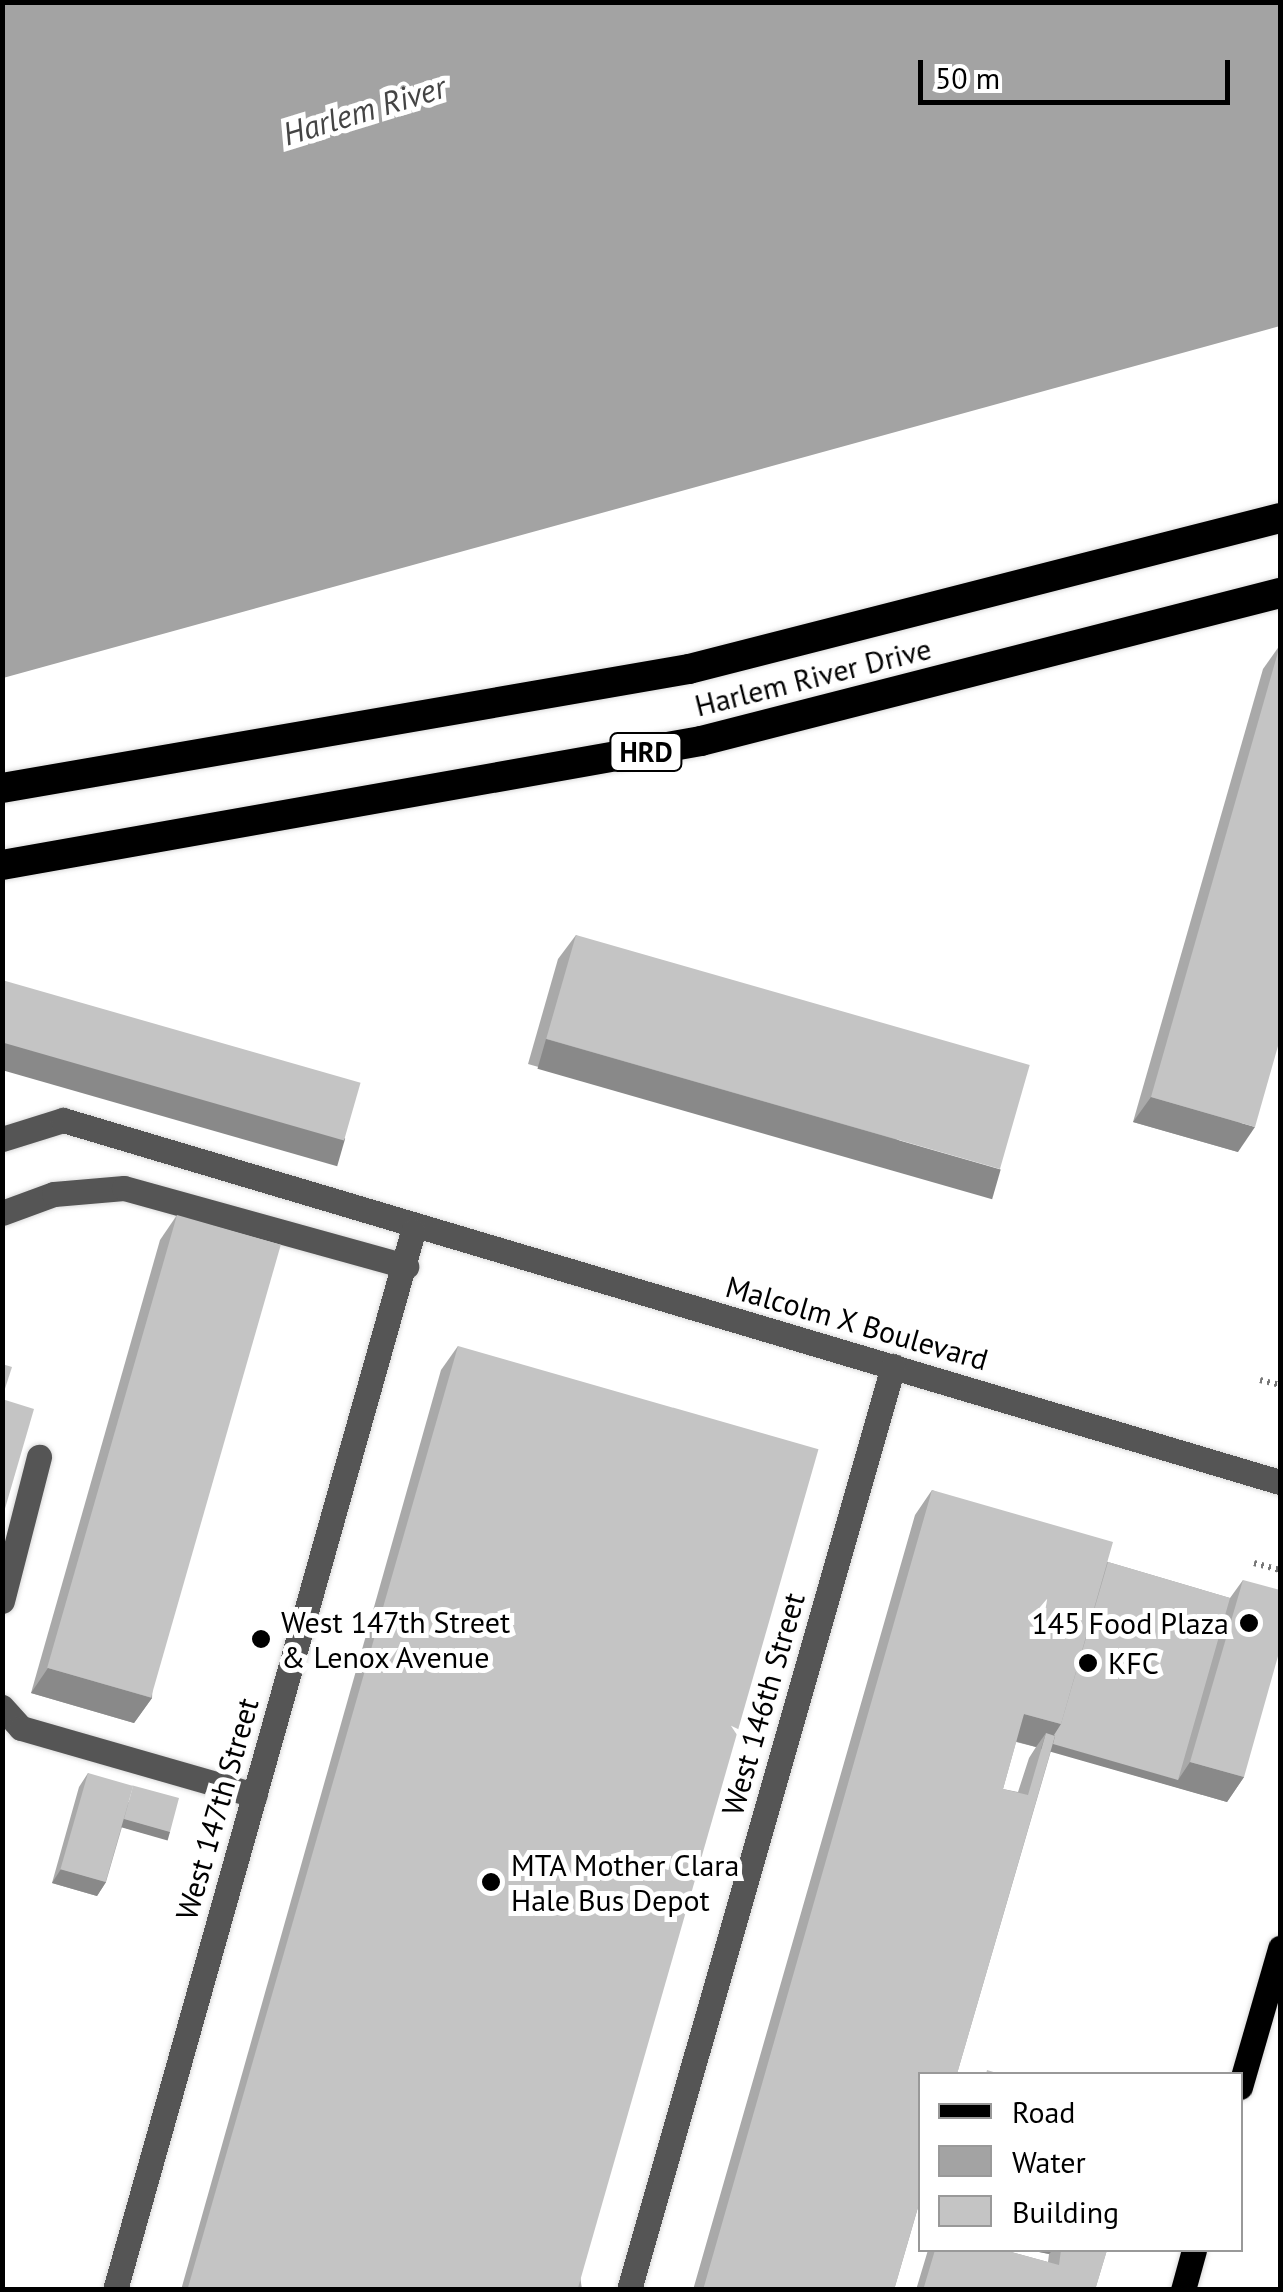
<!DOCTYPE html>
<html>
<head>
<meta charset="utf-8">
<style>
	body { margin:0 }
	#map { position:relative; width:1283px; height:2292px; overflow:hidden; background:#fff; font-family:"PT Sans",sans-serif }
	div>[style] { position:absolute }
	.water>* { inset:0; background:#a3a3a3 }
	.path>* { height:6px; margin-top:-3px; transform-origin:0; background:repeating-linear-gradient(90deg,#777 0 2.5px,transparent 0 7.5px) }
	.roads { filter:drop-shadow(0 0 2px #dbdbdb) drop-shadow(0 0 2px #dbdbdb) }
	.minor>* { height:25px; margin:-12.5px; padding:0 12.5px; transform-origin:12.5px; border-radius:12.5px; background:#555 }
	.major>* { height:25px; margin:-12.5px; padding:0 12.5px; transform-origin:12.5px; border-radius:12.5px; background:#000 }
	.highway>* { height:30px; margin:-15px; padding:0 15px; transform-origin:15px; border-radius:15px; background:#000 }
	.wall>* { inset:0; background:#a9a9a9 }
	.shaded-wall>* { inset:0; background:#898989; transform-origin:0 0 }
	.building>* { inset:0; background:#c4c4c4; transform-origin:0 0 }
	.dots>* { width:28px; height:28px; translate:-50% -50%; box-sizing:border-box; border:5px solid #fff; border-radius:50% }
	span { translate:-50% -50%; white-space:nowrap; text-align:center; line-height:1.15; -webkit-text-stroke:10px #fff; paint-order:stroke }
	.shield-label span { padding:2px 8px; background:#fff; border:2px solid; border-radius:8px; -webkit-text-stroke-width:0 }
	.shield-label { font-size:28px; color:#000; font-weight:700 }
	.street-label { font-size:30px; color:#000 }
	.poi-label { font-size:30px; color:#000 }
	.left { translate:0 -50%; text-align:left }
	.right { translate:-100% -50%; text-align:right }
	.water-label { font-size:32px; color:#444; font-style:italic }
	.frame { position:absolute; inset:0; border:5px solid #000; pointer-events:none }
	.legend { position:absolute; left:918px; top:2072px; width:325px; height:180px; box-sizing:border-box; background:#fff; border:2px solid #999; margin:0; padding:12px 18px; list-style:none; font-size:30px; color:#000 }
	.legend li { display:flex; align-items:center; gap:20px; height:50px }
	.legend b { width:50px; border:2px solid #999 }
	.scale { position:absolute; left:918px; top:60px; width:312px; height:45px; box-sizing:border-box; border:5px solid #000; border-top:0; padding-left:12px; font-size:30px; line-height:35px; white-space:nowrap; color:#000; -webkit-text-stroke:8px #fff; paint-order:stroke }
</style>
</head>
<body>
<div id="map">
	<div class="water">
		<i style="clip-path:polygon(3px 2px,1280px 3px,1280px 326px,3px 678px)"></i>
	</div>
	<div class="path">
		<i style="left:1260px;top:1380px;width:21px;rotate:14deg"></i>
		<i style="left:1254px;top:1563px;width:27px;rotate:15deg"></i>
	</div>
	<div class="roads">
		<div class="minor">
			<i style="left:2px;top:1139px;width:64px;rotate:-17.3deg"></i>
			<i style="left:63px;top:1120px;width:1270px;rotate:16.57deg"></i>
			<i style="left:2px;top:1213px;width:55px;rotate:-20.1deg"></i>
			<i style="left:54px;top:1194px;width:70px;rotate:-4.9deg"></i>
			<i style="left:124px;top:1188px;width:293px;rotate:15.5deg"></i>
			<i style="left:2px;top:1601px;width:149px;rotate:-75.6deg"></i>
			<i style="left:2px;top:1707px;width:28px;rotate:48deg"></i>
			<i style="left:21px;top:1728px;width:243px;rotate:16deg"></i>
			<i style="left:115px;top:2290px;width:1100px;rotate:-74.28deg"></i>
			<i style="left:629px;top:2290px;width:961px;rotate:-74.05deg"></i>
		</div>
		<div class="major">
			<i style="left:1240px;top:2087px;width:145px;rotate:-73.9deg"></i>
			<i style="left:1183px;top:2290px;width:41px;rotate:-74.6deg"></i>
		</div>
		<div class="highway">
			<i style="left:2px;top:788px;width:697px;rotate:-9.83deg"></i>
			<i style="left:689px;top:669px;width:610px;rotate:-14.33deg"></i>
			<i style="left:2px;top:865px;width:710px;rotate:-10.06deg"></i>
			<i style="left:701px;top:741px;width:598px;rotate:-14.34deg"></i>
		</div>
	</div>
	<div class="wall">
		<i style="clip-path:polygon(1280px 645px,1238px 1152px,1133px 1122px,1263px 669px)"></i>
		<i style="clip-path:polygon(576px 935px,983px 1194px,528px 1064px,558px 959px)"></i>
		<i style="clip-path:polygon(177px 1215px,152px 1698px,134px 1723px,31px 1693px,160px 1240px)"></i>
		<i style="clip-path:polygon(458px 1346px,582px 2290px,181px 2290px,441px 1370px)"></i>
		<i style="clip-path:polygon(evenodd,932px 1490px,1108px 1562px,1230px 1598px,1243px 1580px,1244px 1777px,1227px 1802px,1051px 1751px,894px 2290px,693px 2290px,915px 1515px,932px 1490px,1016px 1742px,1036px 1747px,1029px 1758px,1018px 1792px,1003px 1789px,1016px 1742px)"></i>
		<i style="clip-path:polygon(88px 1773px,170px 1832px,165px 1839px,122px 1827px,106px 1882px,97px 1896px,52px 1883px,79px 1787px)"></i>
		<i style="clip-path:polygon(928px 2250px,1004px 2250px,1048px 2262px,1049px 2254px,1029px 2250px,1107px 2250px,1095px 2290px,916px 2290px)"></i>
	</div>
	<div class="shaded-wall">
		<i style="left:546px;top:1039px;width:473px;height:31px;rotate:16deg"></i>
		<i style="left:2px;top:1040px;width:357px;height:29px;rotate:16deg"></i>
		<i style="clip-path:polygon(1151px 1097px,1255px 1127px,1238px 1152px,1133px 1122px)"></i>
		<i style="clip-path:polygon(48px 1668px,152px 1698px,134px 1723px,31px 1693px)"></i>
		<i style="clip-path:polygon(1024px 1714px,1061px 1724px,1178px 1780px,1190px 1762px,1244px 1777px,1227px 1802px,1041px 1749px,1046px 1733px,1036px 1747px,1007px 1739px)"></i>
		<i style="left:122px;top:1818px;width:50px;height:9px;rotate:16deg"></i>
		<i style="clip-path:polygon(61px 1869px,106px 1882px,97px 1896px,52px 1883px)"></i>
		<i style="clip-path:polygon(1029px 2250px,1053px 2250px,1049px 2254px)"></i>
	</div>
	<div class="building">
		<i style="clip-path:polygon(1280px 645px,1280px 1039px,1255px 1127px,1151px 1097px)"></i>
		<i style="left:576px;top:935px;width:472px;height:108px;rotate:16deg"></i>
		<i style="left:2px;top:980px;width:373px;height:60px;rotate:16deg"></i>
		<i style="left:177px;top:1215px;width:108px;height:471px;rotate:16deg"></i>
		<i style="left:458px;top:1346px;width:375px;height:981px;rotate:16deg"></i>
		<i style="clip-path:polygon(2px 1364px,12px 1367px,2px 1398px)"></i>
		<i style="clip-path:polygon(2px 1399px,34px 1409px,2px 1519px)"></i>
		<i style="clip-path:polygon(932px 1490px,1113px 1542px,1061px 1724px,1024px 1714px,1003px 1789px,1028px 1795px,1046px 1733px,1055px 1736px,957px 2074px,920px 2074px,920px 2200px,894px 2290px,703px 2290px)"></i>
		<i style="clip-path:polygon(1108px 1562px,1230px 1598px,1178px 1780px,1053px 1744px,1055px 1736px,1054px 1735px,1061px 1724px)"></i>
		<i style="clip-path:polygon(1243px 1580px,1280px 1590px,1280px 1649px,1244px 1777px,1190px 1762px)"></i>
		<i style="left:88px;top:1773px;width:47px;height:100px;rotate:16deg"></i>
		<i style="clip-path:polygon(131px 1785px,179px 1798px,170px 1832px,124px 1819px,133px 1786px)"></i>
		<i style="clip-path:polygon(987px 2070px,1000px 2074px,986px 2074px)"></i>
		<i style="clip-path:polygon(935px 2250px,1004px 2250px,1059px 2265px,1061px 2250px,1107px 2250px,1095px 2290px,933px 2290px,924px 2287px)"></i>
	</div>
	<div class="dots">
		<i style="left:1249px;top:1623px;background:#000"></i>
		<i style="left:261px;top:1639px;background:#000"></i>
		<i style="left:1088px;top:1663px;background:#000"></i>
		<i style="left:491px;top:1882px;background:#000"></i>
	</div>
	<div class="shield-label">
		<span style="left:646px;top:752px">HRD</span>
	</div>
	<div class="street-label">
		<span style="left:813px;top:677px;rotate:-14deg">Harlem River Drive</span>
		<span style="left:857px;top:1323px;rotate:16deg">Malcolm X Boulevard</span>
		<span style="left:763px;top:1704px;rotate:-74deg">West 146th Street</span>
		<span style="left:217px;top:1809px;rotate:-74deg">West 147th Street</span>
	</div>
	<div class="poi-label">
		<span class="left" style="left:281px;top:1639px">West 147th Street<br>&amp; Lenox Avenue</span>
		<span class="right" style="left:1229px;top:1623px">145 Food Plaza</span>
		<span class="left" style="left:1108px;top:1663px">KFC</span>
		<span class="left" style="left:511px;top:1882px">MTA Mother Clara<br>Hale Bus Depot</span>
	</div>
	<div class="water-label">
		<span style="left:364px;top:110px;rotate:-17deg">Harlem River</span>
	</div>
	<div class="frame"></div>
	<ul class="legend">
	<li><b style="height:12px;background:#000"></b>Road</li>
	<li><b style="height:28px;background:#a3a3a3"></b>Water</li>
	<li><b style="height:28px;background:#c4c4c4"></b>Building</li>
	</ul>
	<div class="scale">50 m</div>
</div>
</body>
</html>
